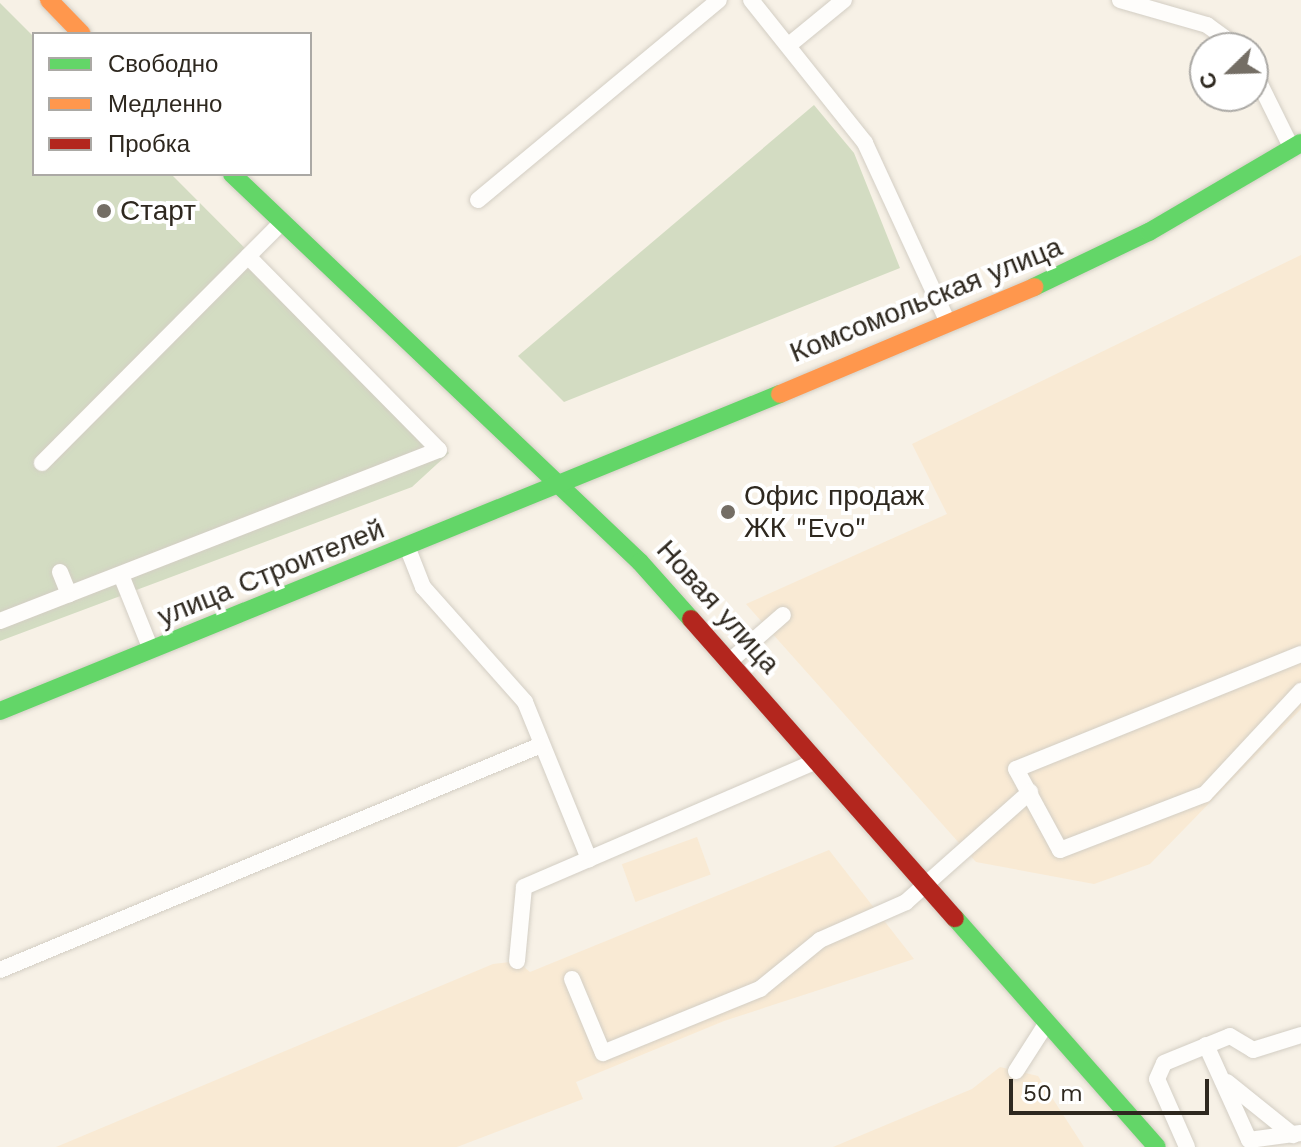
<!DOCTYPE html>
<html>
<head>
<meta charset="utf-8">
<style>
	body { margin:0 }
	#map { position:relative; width:1301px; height:1147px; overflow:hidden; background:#f7f1e6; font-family:"Work Sans",sans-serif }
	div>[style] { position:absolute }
	.built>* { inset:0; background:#f9ead4; transform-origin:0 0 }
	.green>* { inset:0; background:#d3dcc2 }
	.roads { filter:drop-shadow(0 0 2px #d3cec4) drop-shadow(0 0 2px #d3cec4) }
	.lane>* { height:16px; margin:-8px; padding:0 8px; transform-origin:8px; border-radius:8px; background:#fefdfb }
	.fast>* { height:18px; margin:-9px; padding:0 9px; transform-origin:9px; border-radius:9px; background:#63d668 }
	.slow>* { height:18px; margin:-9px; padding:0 9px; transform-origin:9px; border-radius:9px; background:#ff974d }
	.jam>* { height:18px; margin:-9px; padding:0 9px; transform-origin:9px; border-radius:9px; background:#b3261e }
	.dots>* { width:22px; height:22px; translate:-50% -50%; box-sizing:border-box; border:4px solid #fff; border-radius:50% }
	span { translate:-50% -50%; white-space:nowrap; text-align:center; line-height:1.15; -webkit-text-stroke:8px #fff; paint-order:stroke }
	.poi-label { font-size:28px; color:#2e281f }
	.left { translate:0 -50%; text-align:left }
	.street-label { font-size:28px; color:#2e281f }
	.legend { position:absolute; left:32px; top:32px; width:280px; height:144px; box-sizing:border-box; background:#fff; border:2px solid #aba9a5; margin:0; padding:10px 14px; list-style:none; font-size:24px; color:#2e281f }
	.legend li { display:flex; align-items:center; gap:16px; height:40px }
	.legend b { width:40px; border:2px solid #aba9a5 }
	.north { position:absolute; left:1189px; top:32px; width:80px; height:80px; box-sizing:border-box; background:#fff; border:2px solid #aba9a5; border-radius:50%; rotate:247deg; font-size:22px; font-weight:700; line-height:32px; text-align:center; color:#2e281f }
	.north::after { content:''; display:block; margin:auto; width:28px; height:36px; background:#746e65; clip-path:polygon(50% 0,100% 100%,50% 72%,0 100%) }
	.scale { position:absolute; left:1009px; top:1079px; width:200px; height:36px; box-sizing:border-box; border:4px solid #2e281f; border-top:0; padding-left:10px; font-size:24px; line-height:28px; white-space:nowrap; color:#2e281f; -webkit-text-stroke:6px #fff; paint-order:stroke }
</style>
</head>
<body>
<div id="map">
	<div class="built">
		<i style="clip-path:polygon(1301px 255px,1301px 709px,1150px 864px,1094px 884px,976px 862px,746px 604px,947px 514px,912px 444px)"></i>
		<i style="left:697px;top:837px;width:40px;height:80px;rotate:70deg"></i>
		<i style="clip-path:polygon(829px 850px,914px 959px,724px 1021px,576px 1082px,583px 1099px,457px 1147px,56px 1147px,493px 964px,517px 961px,530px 972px)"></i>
		<i style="clip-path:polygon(1000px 1067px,1038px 1076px,1084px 1147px,833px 1147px,972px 1089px)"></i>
	</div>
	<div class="green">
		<i style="clip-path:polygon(0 3px,34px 37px,34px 174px,171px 174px,449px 453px,412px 487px,0 641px)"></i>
		<i style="clip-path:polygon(814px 105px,854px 153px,900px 268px,564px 402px,518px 356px)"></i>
	</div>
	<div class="roads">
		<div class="lane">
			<i style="left:751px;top:0;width:183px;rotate:51.4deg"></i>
			<i style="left:865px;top:143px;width:198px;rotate:65.2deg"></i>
			<i style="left:1120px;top:0;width:91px;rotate:16deg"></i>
			<i style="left:1207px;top:25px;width:39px;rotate:36deg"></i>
			<i style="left:789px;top:45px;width:71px;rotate:-39.3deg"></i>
			<i style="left:1253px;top:70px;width:86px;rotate:63.7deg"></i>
			<i style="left:478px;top:200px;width:313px;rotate:-39.7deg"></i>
			<i style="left:42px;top:463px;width:339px;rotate:-45.1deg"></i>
			<i style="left:408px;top:549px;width:41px;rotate:68.5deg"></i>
			<i style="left:423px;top:587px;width:154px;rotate:48.4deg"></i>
			<i style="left:525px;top:702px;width:170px;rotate:67.8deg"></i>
			<i style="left:60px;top:572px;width:24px;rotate:68deg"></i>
			<i style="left:121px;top:575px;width:78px;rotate:68.1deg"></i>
			<i style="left:0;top:621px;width:471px;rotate:-21.3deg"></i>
			<i style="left:439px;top:450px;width:272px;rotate:-134.6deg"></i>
			<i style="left:1301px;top:654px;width:307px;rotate:158deg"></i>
			<i style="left:1016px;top:769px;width:92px;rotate:61.5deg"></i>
			<i style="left:1060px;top:850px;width:155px;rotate:-21.1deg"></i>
			<i style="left:1205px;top:794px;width:141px;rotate:-47deg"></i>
			<i style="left:730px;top:661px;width:70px;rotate:-41deg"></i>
			<i style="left:517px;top:961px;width:74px;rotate:-84.6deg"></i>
			<i style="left:524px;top:887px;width:316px;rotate:-23.3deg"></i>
			<i style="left:0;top:970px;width:586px;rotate:-22.58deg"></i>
			<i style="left:572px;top:979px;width:80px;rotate:67.3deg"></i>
			<i style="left:603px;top:1053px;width:170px;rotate:-22.2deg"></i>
			<i style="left:760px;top:989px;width:77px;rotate:-39.2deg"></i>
			<i style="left:820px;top:940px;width:94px;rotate:-23.8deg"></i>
			<i style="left:906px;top:902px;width:166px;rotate:-41.6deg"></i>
			<i style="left:1206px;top:1045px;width:104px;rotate:65.6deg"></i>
			<i style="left:1249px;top:1140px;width:52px;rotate:-7.7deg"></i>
			<i style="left:1016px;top:1071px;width:56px;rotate:-57.4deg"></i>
			<i style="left:1227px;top:1082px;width:85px;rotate:38.8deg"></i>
			<i style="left:1187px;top:1147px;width:74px;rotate:-113.8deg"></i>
			<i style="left:1157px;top:1079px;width:17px;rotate:-66deg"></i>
			<i style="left:1164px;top:1063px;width:71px;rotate:-22.2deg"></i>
			<i style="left:1230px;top:1036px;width:27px;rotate:31deg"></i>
			<i style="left:1253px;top:1050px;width:50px;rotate:-17.4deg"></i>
		</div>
		<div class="fast">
			<i style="left:232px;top:174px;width:563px;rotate:43.56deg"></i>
			<i style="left:640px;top:562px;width:76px;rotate:48.2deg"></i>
			<i style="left:1034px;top:287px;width:127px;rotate:-25.6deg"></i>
			<i style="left:1149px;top:232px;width:176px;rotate:-30.4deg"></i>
			<i style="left:0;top:711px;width:842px;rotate:-22.12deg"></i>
			<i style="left:955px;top:918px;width:305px;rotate:48.6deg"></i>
		</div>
		<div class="slow">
			<i style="left:49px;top:0;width:47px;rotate:45.9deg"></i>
			<i style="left:780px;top:394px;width:276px;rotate:-22.8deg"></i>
		</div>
		<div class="jam">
			<i style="left:691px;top:619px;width:399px;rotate:48.6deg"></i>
		</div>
	</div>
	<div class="dots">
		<i style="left:104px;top:211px;background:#746e65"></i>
		<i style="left:728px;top:512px;background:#746e65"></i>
	</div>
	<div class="poi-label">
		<span class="left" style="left:120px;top:211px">Старт</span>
		<span class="left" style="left:744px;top:512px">Офис продаж<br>ЖК "Evo"</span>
	</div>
	<div class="street-label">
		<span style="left:926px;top:300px;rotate:-22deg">Комсомольская улица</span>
		<span style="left:271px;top:573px;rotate:-22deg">улица Строителей</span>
		<span style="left:718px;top:607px;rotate:48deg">Новая улица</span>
	</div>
	<ul class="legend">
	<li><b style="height:10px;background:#63d668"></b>Свободно</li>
	<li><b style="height:10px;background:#ff974d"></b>Медленно</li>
	<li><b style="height:10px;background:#b3261e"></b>Пробка</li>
	</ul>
	<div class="north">С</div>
	<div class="scale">50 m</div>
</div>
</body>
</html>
